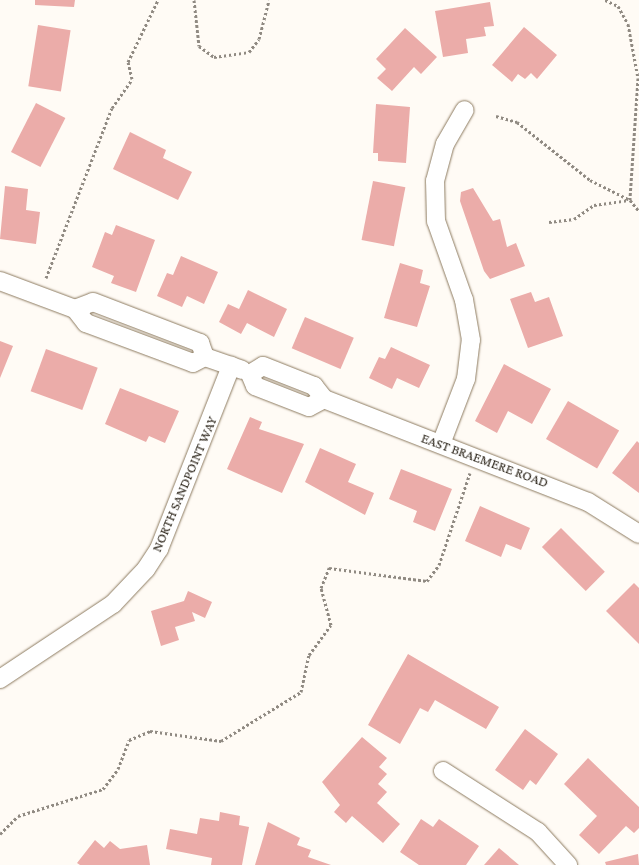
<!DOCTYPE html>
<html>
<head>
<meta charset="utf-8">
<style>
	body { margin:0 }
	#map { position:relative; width:639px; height:865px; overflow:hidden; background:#fffbf5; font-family:"Crimson Pro",serif }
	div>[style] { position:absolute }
	.building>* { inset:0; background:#ebaca9; transform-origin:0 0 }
	.path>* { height:3px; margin-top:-1.5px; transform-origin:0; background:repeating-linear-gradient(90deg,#908a82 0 2.5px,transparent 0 5px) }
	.roads { filter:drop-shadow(0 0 1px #8d7b60) drop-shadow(0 0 1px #8d7b60) }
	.street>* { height:18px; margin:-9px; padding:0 9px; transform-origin:9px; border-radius:9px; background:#fff }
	span { translate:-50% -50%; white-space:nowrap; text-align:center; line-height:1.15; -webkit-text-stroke:4px #fff; paint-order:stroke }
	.street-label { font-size:14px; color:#2a2318 }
</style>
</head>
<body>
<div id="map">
	<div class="building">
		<i style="clip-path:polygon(35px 0,75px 0,74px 7px,35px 5px)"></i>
		<i style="clip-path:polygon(490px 2px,494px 26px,484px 27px,486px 36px,466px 39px,468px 53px,443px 57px,435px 11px)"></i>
		<i style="left:38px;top:25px;width:33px;height:62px;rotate:9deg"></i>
		<i style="clip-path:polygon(524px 27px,557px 55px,537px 79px,531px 73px,525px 79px,518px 74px,512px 82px,492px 65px)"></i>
		<i style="clip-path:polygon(405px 28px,437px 57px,421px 74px,414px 67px,392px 91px,377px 78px,386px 69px,376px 59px)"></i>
		<i style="left:36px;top:103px;width:33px;height:55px;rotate:27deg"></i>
		<i style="clip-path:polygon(376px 104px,410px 107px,406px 163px,378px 161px,378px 153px,373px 153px)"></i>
		<i style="clip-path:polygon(130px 132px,166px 150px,163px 158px,192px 172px,178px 200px,113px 169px)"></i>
		<i style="left:373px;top:181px;width:33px;height:60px;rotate:11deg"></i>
		<i style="clip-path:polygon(5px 186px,28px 189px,26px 210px,40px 212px,36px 244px,0 239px)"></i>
		<i style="clip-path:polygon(473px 188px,493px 221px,500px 219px,507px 247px,516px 243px,525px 266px,490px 279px,484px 271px,460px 201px,461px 192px)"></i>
		<i style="clip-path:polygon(116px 225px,155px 240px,136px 292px,111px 283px,114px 276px,92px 267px,105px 232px,112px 235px)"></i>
		<i style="clip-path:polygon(181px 256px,218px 272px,204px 304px,187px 296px,182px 307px,157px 296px,167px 273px,173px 275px)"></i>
		<i style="clip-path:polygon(400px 263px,423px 270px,420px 283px,430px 286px,417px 327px,384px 318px)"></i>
		<i style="clip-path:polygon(248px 290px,287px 309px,274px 337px,247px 323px,241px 334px,219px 322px,228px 304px,239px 309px)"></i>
		<i style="clip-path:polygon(531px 292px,535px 302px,549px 297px,563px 336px,528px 348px,510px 299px)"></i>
		<i style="left:305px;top:317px;width:53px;height:34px;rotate:23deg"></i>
		<i style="clip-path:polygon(0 341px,13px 346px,0 378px)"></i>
		<i style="clip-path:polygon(391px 347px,430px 365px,419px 388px,397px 378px,392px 389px,369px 378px,379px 357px,385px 359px)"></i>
		<i style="left:46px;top:349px;width:55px;height:45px;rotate:20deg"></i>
		<i style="clip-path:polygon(504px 364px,551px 389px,532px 424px,508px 411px,497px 433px,475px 421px)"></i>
		<i style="clip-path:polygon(120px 388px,179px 411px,165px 443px,149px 436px,146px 442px,105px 424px)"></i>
		<i style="left:568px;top:401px;width:59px;height:44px;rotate:30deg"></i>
		<i style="clip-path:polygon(250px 417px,262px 422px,259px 429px,304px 444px,282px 493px,227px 469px)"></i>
		<i style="clip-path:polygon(637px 441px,639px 443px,639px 493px,612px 473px)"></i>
		<i style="clip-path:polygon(320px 448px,356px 464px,348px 482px,374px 493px,365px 515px,305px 482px)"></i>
		<i style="clip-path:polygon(401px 469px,452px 489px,435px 531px,413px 522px,417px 511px,389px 499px)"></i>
		<i style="clip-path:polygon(480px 506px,530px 528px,521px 550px,506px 544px,501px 557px,465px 541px)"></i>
		<i style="left:561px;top:528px;width:62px;height:27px;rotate:45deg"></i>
		<i style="clip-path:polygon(634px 583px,639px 588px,639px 644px,606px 611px)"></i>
		<i style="clip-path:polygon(188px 591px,212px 602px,205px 618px,192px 612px,195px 621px,175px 627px,179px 640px,161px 646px,151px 611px,184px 601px)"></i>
		<i style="clip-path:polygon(408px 654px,499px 707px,486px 729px,435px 700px,428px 712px,420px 708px,400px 744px,368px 725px)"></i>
		<i style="clip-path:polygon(525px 729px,558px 754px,536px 785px,530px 780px,523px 790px,495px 770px)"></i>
		<i style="clip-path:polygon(362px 737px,387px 758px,379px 767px,387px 774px,378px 784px,387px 792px,377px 803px,400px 824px,383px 843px,352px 816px,346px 823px,334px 812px,340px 805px,322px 782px)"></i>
		<i style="clip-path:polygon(588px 758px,639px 807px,639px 828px,634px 833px,626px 826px,599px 854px,579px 835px,597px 816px,564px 784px)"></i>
		<i style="clip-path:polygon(220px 812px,240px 816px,239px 825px,249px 827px,242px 865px,211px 865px,212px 858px,166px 849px,170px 829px,197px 834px,200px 818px,219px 821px)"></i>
		<i style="clip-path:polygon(421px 819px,433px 827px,439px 819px,479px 846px,466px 865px,419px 865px,400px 852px)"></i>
		<i style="clip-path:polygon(268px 822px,300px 838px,297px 845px,311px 850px,308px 857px,331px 865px,255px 865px)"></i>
		<i style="clip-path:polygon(95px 840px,104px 848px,110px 841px,120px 849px,147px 845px,150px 865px,80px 865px,77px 863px)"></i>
		<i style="clip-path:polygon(499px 848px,519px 865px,484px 865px)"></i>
		<i style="clip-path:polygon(638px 854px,639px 865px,606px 865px,605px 862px)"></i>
	</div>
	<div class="path">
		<i style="left:194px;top:0;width:46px;rotate:83.8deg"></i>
		<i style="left:199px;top:46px;width:19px;rotate:36deg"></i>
		<i style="left:214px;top:57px;width:35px;rotate:-8deg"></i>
		<i style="left:249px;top:52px;width:16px;rotate:-52deg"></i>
		<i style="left:259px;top:39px;width:40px;rotate:-75.6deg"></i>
		<i style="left:605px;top:0;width:14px;rotate:25deg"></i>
		<i style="left:618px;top:6px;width:21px;rotate:61deg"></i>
		<i style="left:628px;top:24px;width:55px;rotate:79.5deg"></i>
		<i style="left:638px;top:78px;width:122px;rotate:93.8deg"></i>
		<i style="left:630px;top:200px;width:14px;rotate:51deg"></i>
		<i style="left:496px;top:116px;width:22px;rotate:16deg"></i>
		<i style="left:517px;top:122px;width:93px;rotate:38.5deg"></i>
		<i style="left:590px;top:180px;width:45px;rotate:26.6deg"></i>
		<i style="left:549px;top:222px;width:25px;rotate:-7deg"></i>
		<i style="left:574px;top:219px;width:24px;rotate:-35deg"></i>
		<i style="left:594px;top:205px;width:35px;rotate:-8deg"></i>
		<i style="left:46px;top:278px;width:182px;rotate:-68.8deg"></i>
		<i style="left:112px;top:108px;width:35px;rotate:-55deg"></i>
		<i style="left:132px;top:79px;width:17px;rotate:-103deg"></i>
		<i style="left:128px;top:62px;width:69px;rotate:-64.2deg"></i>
		<i style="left:0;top:834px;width:25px;rotate:-45deg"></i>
		<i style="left:18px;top:816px;width:89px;rotate:-17.6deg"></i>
		<i style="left:103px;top:789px;width:25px;rotate:-53deg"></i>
		<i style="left:118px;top:769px;width:31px;rotate:-69deg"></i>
		<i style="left:129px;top:740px;width:23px;rotate:-23deg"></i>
		<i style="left:150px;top:731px;width:72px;rotate:8deg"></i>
		<i style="left:221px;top:741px;width:94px;rotate:-31.5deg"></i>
		<i style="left:301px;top:692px;width:38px;rotate:-78deg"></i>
		<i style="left:309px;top:655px;width:37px;rotate:-54deg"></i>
		<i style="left:331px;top:625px;width:38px;rotate:-105deg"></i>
		<i style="left:321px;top:588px;width:22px;rotate:-68deg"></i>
		<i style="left:329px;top:568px;width:99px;rotate:7.6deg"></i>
		<i style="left:427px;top:581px;width:20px;rotate:-53deg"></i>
		<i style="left:439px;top:565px;width:97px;rotate:-71.4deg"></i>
	</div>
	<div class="roads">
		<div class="street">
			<i style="left:0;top:281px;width:80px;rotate:20.5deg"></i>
			<i style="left:75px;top:309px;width:18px;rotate:52deg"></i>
			<i style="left:86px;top:323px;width:114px;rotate:20.5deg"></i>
			<i style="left:193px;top:363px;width:13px;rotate:-27deg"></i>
			<i style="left:205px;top:357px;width:39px;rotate:19deg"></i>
			<i style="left:75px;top:309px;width:19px;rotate:-21deg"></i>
			<i style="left:93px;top:302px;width:115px;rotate:21deg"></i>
			<i style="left:200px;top:343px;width:15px;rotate:70deg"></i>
			<i style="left:250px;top:374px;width:15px;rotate:-32deg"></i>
			<i style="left:263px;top:366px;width:55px;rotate:21.4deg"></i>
			<i style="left:314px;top:386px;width:16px;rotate:52deg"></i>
			<i style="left:324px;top:399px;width:283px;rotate:21.3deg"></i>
			<i style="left:588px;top:502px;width:60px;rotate:32.1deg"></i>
			<i style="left:250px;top:374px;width:13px;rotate:67deg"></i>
			<i style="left:255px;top:386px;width:58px;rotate:21.3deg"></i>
			<i style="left:309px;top:407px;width:17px;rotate:-28deg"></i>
			<i style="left:441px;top:444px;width:70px;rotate:-69deg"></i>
			<i style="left:466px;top:379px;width:39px;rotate:-83deg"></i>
			<i style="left:471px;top:340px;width:41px;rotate:-99.9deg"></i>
			<i style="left:464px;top:300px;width:84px;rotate:-109.5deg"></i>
			<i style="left:436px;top:221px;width:40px;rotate:-91.4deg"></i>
			<i style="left:435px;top:181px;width:38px;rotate:-75deg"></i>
			<i style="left:445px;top:144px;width:39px;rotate:-60deg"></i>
			<i style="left:0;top:679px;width:136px;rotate:-33.6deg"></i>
			<i style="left:113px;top:604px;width:48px;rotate:-46.7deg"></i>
			<i style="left:146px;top:569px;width:24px;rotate:-57deg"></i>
			<i style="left:159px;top:549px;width:197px;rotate:-68.5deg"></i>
			<i style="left:443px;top:771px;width:113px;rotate:32.7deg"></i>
			<i style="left:538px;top:832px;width:45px;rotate:47.7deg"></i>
		</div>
	</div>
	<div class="street-label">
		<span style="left:485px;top:460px;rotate:20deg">EAST BRAEMERE ROAD</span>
		<span style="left:184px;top:484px;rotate:-67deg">NORTH SANDPOINT WAY</span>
	</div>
</div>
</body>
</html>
